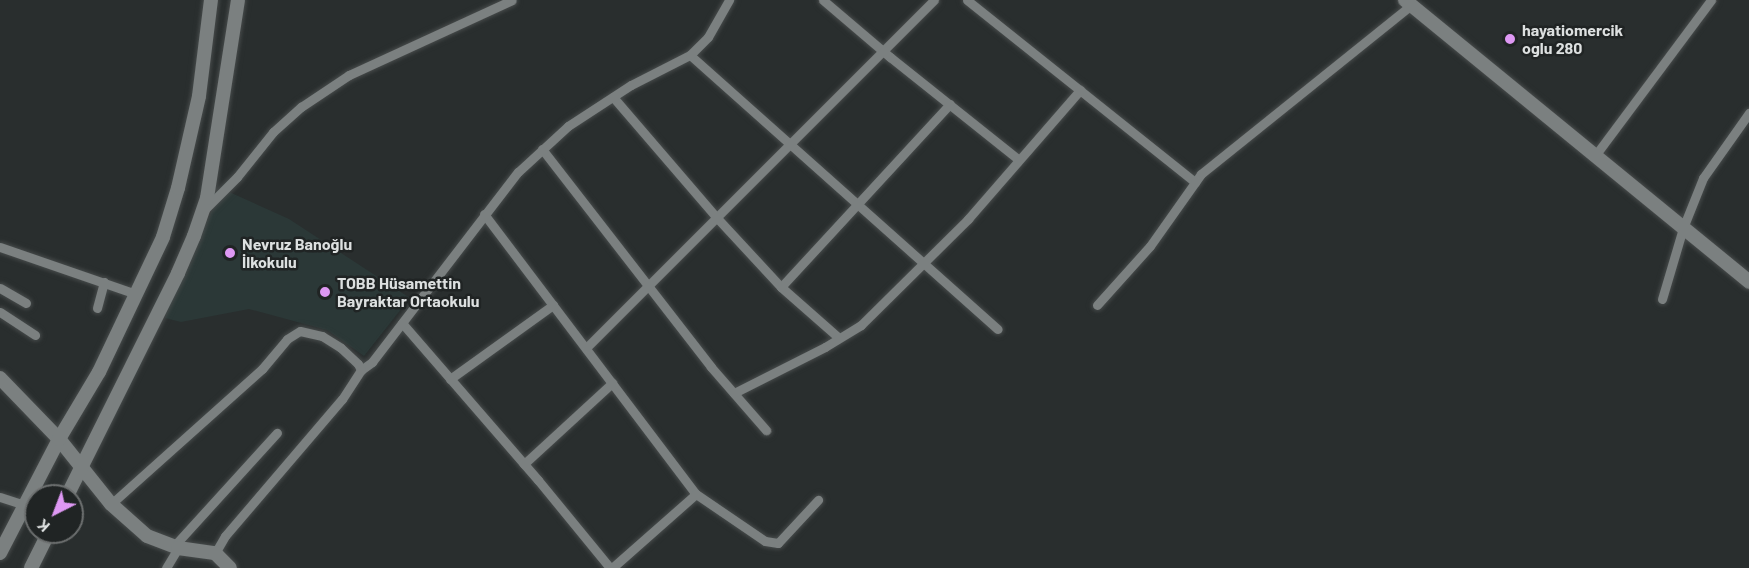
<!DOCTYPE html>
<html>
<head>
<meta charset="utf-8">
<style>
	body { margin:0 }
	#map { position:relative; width:1749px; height:568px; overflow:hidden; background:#292e2e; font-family:Barlow,sans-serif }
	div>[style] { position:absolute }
	.built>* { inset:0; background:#2b3837 }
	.roads { filter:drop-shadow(0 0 2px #474b4b) drop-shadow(0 0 2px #474b4b) }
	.street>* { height:9px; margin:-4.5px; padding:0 4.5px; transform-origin:4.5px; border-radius:4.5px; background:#7b8080 }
	.secondary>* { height:14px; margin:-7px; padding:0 7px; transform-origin:7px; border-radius:7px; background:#7b8080 }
	.dots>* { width:16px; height:16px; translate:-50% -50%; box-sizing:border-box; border:3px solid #202424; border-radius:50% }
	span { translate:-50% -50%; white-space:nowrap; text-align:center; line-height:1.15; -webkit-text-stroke:5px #202424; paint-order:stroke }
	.poi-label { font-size:16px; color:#dde0e0; font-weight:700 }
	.left { translate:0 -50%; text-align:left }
	.north { position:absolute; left:24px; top:484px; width:60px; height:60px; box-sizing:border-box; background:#202424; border:2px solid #6c6f6f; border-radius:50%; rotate:222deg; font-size:16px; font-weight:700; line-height:24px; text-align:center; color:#dde0e0 }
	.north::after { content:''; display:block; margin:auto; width:21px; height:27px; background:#de98f3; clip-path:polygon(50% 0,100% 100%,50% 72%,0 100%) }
</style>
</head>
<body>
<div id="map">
	<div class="built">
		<i style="clip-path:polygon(227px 191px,289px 219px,410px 298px,364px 356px,327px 330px,249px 309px,181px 322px,165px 318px,167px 306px,214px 206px)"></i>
	</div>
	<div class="roads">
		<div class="street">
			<i style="left:823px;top:0;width:88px;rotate:40.4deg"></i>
			<i style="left:890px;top:57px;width:164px;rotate:38.6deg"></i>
			<i style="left:967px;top:0;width:292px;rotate:38.6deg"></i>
			<i style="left:690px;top:55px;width:412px;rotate:41.7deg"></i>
			<i style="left:613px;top:97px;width:161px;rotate:49.3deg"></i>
			<i style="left:718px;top:219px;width:93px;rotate:47.2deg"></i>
			<i style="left:781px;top:287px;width:77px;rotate:41.3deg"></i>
			<i style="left:542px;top:149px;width:276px;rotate:52.2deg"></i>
			<i style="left:711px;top:367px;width:84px;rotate:48.9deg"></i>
			<i style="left:1594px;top:157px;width:196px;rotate:-53.3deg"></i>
			<i style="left:204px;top:210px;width:47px;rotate:-45deg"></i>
			<i style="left:237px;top:177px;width:58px;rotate:-51.3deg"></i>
			<i style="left:273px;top:132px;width:38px;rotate:-42deg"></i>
			<i style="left:301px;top:107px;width:58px;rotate:-33.7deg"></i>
			<i style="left:349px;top:75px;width:179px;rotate:-24.7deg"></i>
			<i style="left:484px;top:214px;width:351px;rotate:52.9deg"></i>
			<i style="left:696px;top:494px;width:83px;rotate:34.3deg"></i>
			<i style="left:765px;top:541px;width:13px;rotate:9deg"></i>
			<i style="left:778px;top:543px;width:59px;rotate:-47.1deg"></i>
			<i style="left:0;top:247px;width:144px;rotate:19.1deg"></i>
			<i style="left:781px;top:287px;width:249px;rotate:-47.3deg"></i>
			<i style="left:0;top:288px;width:30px;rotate:30deg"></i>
			<i style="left:1662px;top:299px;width:74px;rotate:-73.5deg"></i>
			<i style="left:1683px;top:228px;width:54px;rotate:-68.2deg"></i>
			<i style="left:1703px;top:178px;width:80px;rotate:-54.7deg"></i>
			<i style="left:1097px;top:305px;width:79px;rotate:-48.1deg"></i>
			<i style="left:1150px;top:246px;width:88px;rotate:-54.7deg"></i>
			<i style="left:1201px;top:174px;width:270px;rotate:-38.8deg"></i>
			<i style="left:97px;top:308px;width:27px;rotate:-75deg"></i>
			<i style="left:0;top:312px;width:42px;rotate:33.3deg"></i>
			<i style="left:402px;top:323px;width:208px;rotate:49.1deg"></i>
			<i style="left:538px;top:480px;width:114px;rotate:50.7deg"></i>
			<i style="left:586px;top:348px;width:492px;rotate:-45deg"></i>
			<i style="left:361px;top:370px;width:14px;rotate:-36deg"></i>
			<i style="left:372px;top:362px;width:240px;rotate:-52.5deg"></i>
			<i style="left:518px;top:172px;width:68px;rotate:-42.6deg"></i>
			<i style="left:568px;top:126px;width:75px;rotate:-33.1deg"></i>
			<i style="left:631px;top:85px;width:66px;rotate:-27deg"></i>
			<i style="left:690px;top:55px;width:25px;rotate:-45deg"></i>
			<i style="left:708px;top:37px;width:43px;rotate:-60.4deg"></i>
			<i style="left:450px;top:379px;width:127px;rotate:-35.7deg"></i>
			<i style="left:734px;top:393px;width:102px;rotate:-26.8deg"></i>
			<i style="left:825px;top:347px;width:42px;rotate:-31.4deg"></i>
			<i style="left:861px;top:325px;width:151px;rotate:-44.7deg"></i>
			<i style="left:968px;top:219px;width:171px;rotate:-49deg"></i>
			<i style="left:524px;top:464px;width:120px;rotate:-42.6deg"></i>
			<i style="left:0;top:497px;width:26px;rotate:18deg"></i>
			<i style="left:111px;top:504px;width:203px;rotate:-41.8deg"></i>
			<i style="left:262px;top:369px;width:39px;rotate:-50deg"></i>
			<i style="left:287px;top:339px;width:15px;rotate:-32deg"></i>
			<i style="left:300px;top:331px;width:23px;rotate:13deg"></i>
			<i style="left:322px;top:336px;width:22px;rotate:32deg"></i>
			<i style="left:341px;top:348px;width:23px;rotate:43deg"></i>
			<i style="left:358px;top:364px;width:7px;rotate:63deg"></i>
			<i style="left:361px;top:370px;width:35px;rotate:123deg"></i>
			<i style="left:342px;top:399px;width:180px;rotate:130.5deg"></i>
			<i style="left:225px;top:536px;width:20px;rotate:120deg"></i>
			<i style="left:174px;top:546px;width:153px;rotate:-47.7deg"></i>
			<i style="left:166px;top:568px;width:23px;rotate:-59deg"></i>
			<i style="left:612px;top:568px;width:112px;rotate:-41.4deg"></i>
		</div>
		<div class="secondary">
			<i style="left:1405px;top:0;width:445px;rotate:39.3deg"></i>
			<i style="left:0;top:378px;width:85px;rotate:46deg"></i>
			<i style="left:59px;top:439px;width:83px;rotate:51.3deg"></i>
			<i style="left:111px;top:504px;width:48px;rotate:41.6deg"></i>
			<i style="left:147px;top:536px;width:33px;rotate:21deg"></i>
			<i style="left:178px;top:548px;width:37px;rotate:8deg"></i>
			<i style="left:215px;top:553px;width:21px;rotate:45deg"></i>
			<i style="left:67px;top:496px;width:249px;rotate:-63.5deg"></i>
			<i style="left:178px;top:273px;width:40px;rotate:-66.6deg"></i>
			<i style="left:194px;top:236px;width:40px;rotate:-71.1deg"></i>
			<i style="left:207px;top:198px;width:200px;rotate:-81.1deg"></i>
			<i style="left:0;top:553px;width:128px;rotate:-62.6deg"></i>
			<i style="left:59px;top:439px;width:78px;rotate:-59.2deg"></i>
			<i style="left:99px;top:372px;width:149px;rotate:-64.6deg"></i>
			<i style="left:163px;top:237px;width:51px;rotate:-73deg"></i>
			<i style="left:178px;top:188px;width:94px;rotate:-77.1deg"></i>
			<i style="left:199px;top:96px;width:97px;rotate:-82.9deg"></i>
			<i style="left:31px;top:568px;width:40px;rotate:-63.4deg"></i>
		</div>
	</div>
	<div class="dots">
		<i style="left:1510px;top:39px;background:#de98f3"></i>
		<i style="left:230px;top:253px;background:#de98f3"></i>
		<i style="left:325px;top:292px;background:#de98f3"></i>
	</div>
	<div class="poi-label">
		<span class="left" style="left:1522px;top:39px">hayatiomercik<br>oglu 280</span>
		<span class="left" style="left:242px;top:253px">Nevruz Banoğlu<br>İlkokulu</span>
		<span class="left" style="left:337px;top:292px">TOBB Hüsamettin<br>Bayraktar Ortaokulu</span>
	</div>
	<div class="north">K</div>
</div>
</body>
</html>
